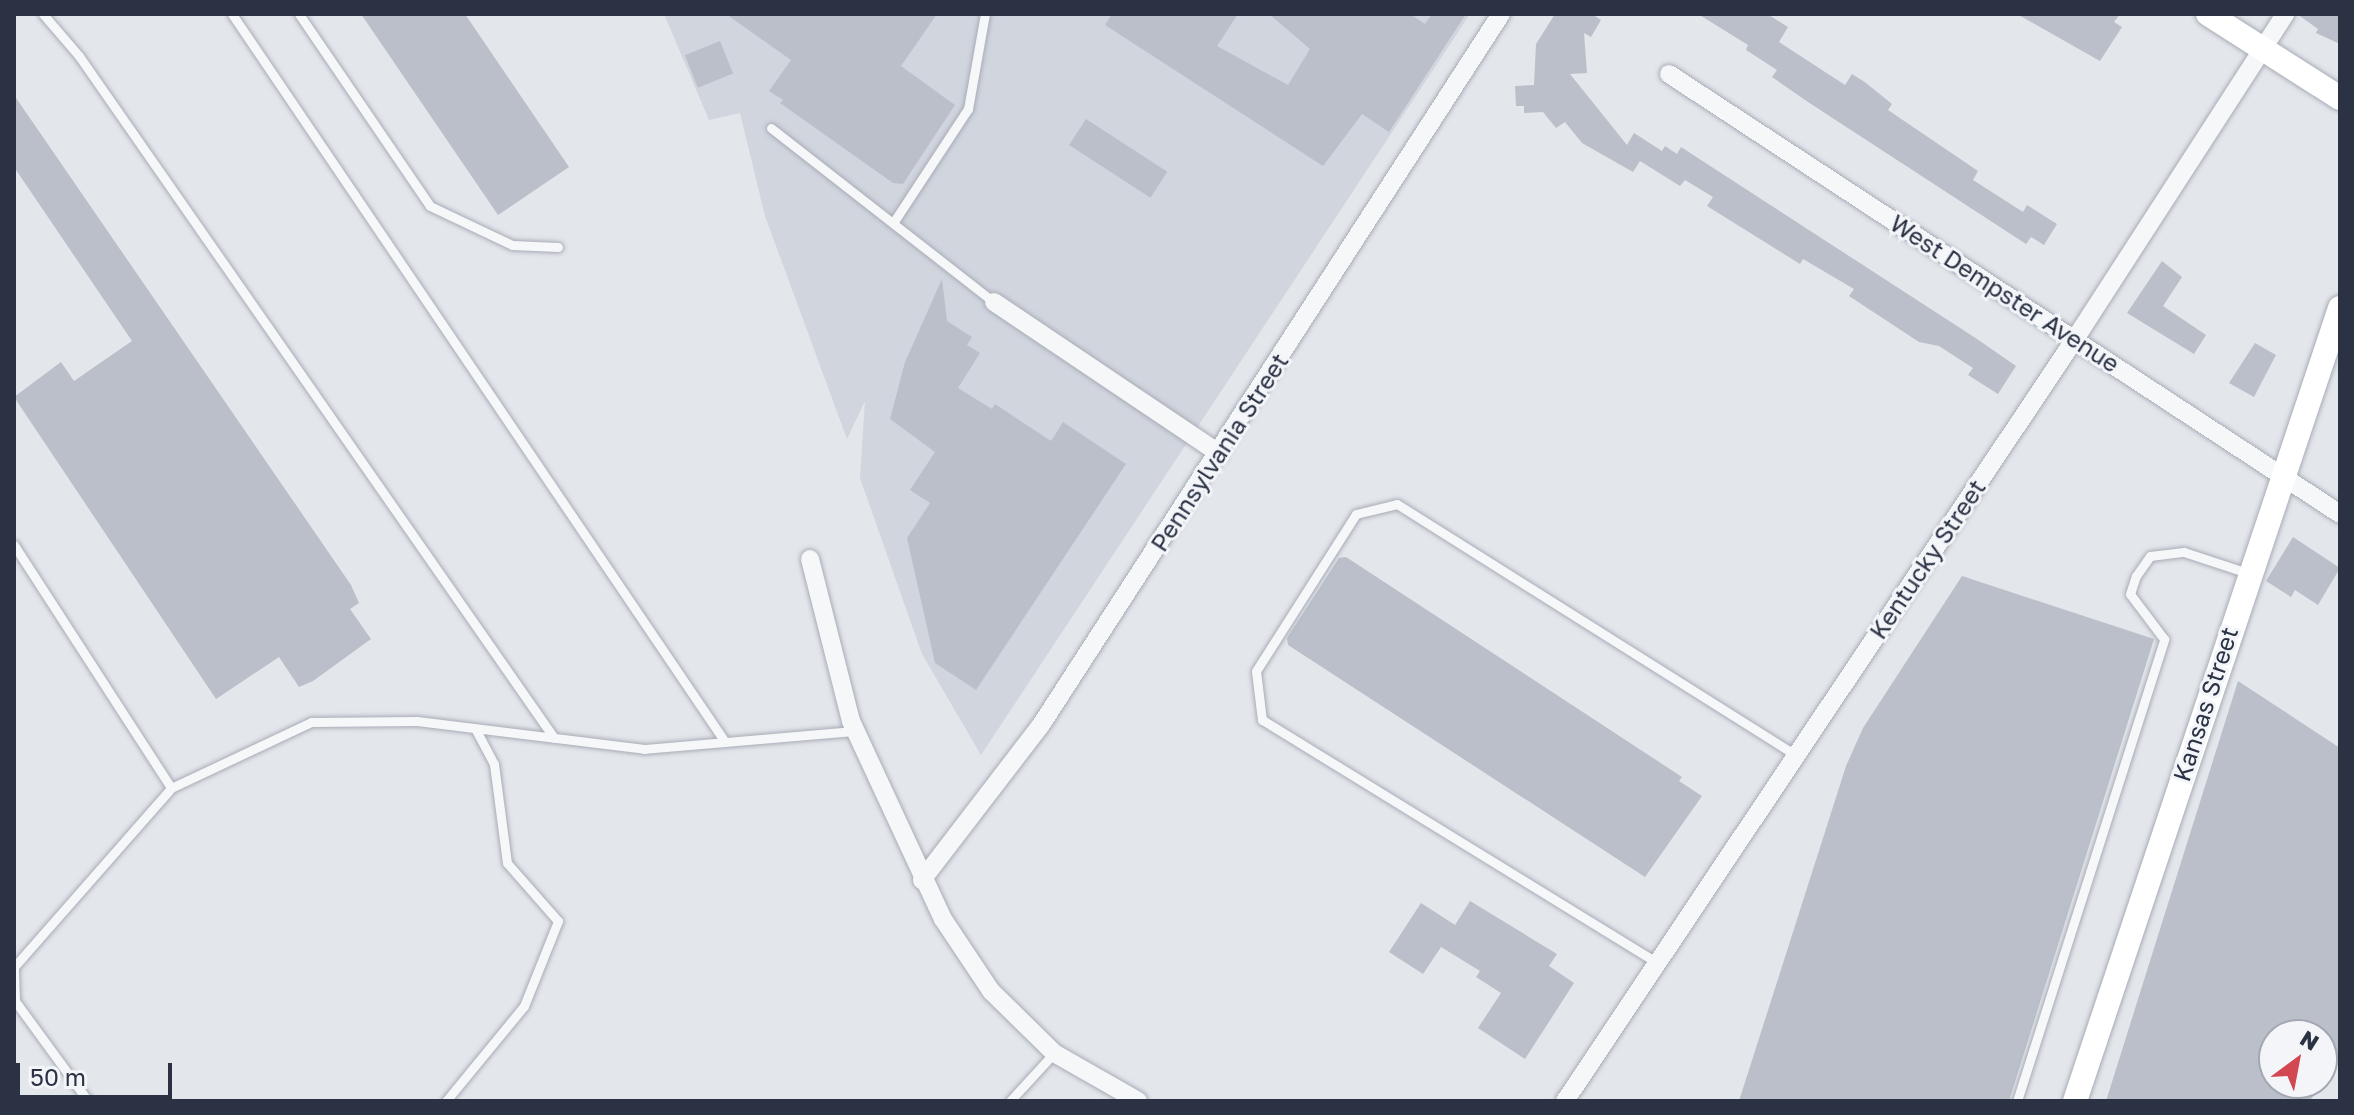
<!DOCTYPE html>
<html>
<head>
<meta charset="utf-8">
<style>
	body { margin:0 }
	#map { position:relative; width:2354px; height:1115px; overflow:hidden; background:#e3e6eb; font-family:"Golos Text",sans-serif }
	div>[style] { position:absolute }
	.built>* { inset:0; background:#d1d5de }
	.building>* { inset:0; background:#babfc9; transform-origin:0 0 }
	.roads { filter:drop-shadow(0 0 2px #a8acb6) drop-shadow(0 0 2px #a8acb6) }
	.lane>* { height:9px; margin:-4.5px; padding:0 4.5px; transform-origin:4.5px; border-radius:4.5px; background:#f6f7f9 }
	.street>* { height:18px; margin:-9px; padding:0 9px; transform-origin:9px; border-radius:9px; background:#f6f7f9 }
	.secondary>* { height:24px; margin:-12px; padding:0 12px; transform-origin:12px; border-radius:12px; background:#fff }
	span { translate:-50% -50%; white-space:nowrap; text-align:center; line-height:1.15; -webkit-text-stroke:6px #f3f5f9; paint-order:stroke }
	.street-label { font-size:24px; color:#2a3244 }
	.frame { position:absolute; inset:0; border:16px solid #2a3244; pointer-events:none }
	.north { position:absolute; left:2258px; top:1019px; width:80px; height:80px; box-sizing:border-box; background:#f3f5f9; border:2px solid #a3a7b1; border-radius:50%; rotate:32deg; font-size:22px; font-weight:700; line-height:32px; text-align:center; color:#2a3244 }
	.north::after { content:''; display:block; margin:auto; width:28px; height:36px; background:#d24752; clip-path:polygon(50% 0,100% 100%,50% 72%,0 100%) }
	.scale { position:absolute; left:16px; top:1063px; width:156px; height:36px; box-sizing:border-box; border:4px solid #2a3244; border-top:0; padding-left:10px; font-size:24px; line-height:28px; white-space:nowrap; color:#2a3244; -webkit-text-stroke:6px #f3f5f9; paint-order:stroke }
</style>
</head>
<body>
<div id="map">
	<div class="built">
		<i style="clip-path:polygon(664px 14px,1470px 14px,981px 755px,922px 654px,860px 478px,865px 401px,847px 439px,765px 216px,740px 113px,709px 120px)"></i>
	</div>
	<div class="building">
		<i style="clip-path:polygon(361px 14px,465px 14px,569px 167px,498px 215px)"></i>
		<i style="clip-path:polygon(726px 14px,937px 14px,901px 66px,955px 105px,903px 184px,893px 183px,780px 103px,783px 100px,769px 91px,791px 60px)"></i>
		<i style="clip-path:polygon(1112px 14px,1238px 14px,1217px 46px,1288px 85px,1310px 49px,1269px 14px,1410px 14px,1425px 24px,1432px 14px,1466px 14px,1389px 132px,1362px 114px,1323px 166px,1105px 25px)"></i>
		<i style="clip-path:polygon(1555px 14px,1592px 14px,1601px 20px,1591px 37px,1584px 33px,1587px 73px,1570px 74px,1627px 145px,1634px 133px,1662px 151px,1665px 146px,1677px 154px,1681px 147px,1977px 339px,2016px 366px,1998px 394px,1968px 375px,1973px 368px,1939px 346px,1919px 342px,1849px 296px,1854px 289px,1803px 259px,1800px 264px,1707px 206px,1713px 197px,1685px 180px,1680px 186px,1640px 161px,1633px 172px,1582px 143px,1565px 122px,1556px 128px,1543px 112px,1524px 113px,1524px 106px,1516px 106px,1515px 86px,1534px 85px,1536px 44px)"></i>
		<i style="clip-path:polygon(1698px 14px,1767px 14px,1788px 27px,1779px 42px,1845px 85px,1852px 74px,1866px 83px,1892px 104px,1888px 110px,1978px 171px,1973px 180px,2023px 212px,2027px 205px,2057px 224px,2044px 245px,2031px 237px,2026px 244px,1811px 104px,1772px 77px,1777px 70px,1746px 50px,1748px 45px)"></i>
		<i style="clip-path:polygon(2017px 14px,2120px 14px,2114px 22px,2122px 27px,2100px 61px)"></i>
		<i style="clip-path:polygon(2297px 14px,2340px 14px,2340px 44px,2316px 33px,2318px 29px)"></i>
		<i style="left:720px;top:41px;width:35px;height:38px;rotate:68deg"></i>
		<i style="clip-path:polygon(14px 95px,351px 585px,359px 603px,350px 609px,371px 639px,313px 681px,299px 687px,279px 657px,216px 699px,14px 397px,61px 362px,74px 381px,132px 341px,14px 167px)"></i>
		<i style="left:1086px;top:119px;width:97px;height:31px;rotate:33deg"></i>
		<i style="clip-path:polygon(2162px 261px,2182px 277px,2163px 306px,2206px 335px,2194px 354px,2127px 313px)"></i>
		<i style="clip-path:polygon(942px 279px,947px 321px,972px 337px,967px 345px,980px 353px,958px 388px,992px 409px,995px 404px,1051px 441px,1063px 422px,1126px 464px,976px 690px,935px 663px,907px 538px,930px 503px,910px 490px,935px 452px,890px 419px,905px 362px)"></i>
		<i style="clip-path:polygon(2255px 343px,2276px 355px,2254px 397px,2229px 383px)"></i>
		<i style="clip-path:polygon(2293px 537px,2340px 568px,2318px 605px,2295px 590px,2291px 597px,2266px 581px)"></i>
		<i style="clip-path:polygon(1346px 557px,1682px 777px,1679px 781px,1702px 796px,1645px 877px,1288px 645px,1287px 638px,1339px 558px)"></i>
		<i style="clip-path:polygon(1962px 576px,2154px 639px,2009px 1101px,1739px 1101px,1846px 766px,1863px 728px)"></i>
		<i style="clip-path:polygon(2238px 681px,2340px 748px,2340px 1055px,2322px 1082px,2322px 1035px,2274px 1035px,2274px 1083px,2321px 1083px,2310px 1101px,2106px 1101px)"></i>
		<i style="clip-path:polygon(1470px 901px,1557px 954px,1549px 966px,1574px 983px,1525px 1059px,1478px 1028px,1501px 993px,1476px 977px,1480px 971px,1441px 947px,1423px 974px,1389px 952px,1421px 903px,1455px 925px)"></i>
	</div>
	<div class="roads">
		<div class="lane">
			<i style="left:43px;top:14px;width:55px;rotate:49.4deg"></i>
			<i style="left:79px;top:56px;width:831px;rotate:55.14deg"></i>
			<i style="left:232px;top:14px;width:879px;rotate:55.89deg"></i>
			<i style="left:299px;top:14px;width:232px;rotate:55.7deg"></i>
			<i style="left:430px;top:206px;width:91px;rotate:25.4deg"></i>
			<i style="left:512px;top:245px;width:46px;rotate:2.5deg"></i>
			<i style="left:771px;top:128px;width:283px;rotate:38deg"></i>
			<i style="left:893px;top:223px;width:136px;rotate:-56.7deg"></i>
			<i style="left:968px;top:109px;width:97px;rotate:-79.9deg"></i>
			<i style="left:14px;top:545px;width:289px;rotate:57.1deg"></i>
			<i style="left:171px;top:788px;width:155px;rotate:-25.2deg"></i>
			<i style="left:311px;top:722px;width:106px;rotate:-0.5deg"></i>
			<i style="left:417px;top:721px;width:229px;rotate:7deg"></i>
			<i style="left:644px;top:749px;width:212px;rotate:-4.9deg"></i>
			<i style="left:1656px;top:962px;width:462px;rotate:-148.4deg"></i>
			<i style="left:1262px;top:720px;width:49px;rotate:-97deg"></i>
			<i style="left:1256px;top:671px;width:186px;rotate:-57.5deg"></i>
			<i style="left:1356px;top:514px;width:42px;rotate:-13.7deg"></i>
			<i style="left:1397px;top:504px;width:471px;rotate:32.2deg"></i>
			<i style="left:88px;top:1101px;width:124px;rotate:-126.1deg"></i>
			<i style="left:15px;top:1001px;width:34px;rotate:-92deg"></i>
			<i style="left:14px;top:967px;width:238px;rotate:-48.7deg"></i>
			<i style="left:446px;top:1101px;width:123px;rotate:-50.6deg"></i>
			<i style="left:524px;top:1006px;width:92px;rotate:-68.2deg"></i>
			<i style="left:558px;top:921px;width:77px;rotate:-131.3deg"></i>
			<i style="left:507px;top:863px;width:100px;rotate:-97.5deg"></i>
			<i style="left:494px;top:764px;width:40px;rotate:-118deg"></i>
			<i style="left:1010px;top:1101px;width:65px;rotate:-47.5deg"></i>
			<i style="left:2017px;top:1101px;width:485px;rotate:-72.3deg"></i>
			<i style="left:2164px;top:639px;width:56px;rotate:-127.1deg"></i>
			<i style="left:2130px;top:594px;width:19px;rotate:-72deg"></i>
			<i style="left:2136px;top:576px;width:24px;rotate:-55deg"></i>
			<i style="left:2150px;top:556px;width:34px;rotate:-7deg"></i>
			<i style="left:2184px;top:552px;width:67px;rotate:18.2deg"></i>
		</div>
		<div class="street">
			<i style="left:1669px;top:74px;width:802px;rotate:33.25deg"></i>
			<i style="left:994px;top:302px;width:271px;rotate:33.9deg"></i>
			<i style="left:810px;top:559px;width:167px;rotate:75.8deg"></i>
			<i style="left:851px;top:721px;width:218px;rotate:65.1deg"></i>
			<i style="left:943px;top:919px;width:87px;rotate:56.3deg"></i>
			<i style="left:991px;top:991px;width:88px;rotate:44.5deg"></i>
			<i style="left:1054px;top:1053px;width:97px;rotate:29.7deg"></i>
			<i style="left:922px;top:880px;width:195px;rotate:-52.5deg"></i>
			<i style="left:1041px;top:725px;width:847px;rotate:-57.1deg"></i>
			<i style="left:1565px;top:1101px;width:917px;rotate:-56.21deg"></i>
			<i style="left:2075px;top:339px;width:387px;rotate:-57.1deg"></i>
		</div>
		<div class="secondary">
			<i style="left:2208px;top:14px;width:156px;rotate:32.5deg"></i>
			<i style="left:2075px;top:1101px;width:836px;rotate:-71.52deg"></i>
		</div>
	</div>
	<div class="street-label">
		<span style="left:2005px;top:293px;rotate:33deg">West Dempster Avenue</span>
		<span style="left:1219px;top:452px;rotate:-57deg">Pennsylvania Street</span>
		<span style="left:1927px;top:559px;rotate:-56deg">Kentucky Street</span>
		<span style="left:2205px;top:704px;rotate:-72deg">Kansas Street</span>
	</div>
	<div class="frame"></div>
	<div class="north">N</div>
	<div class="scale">50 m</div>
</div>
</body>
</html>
